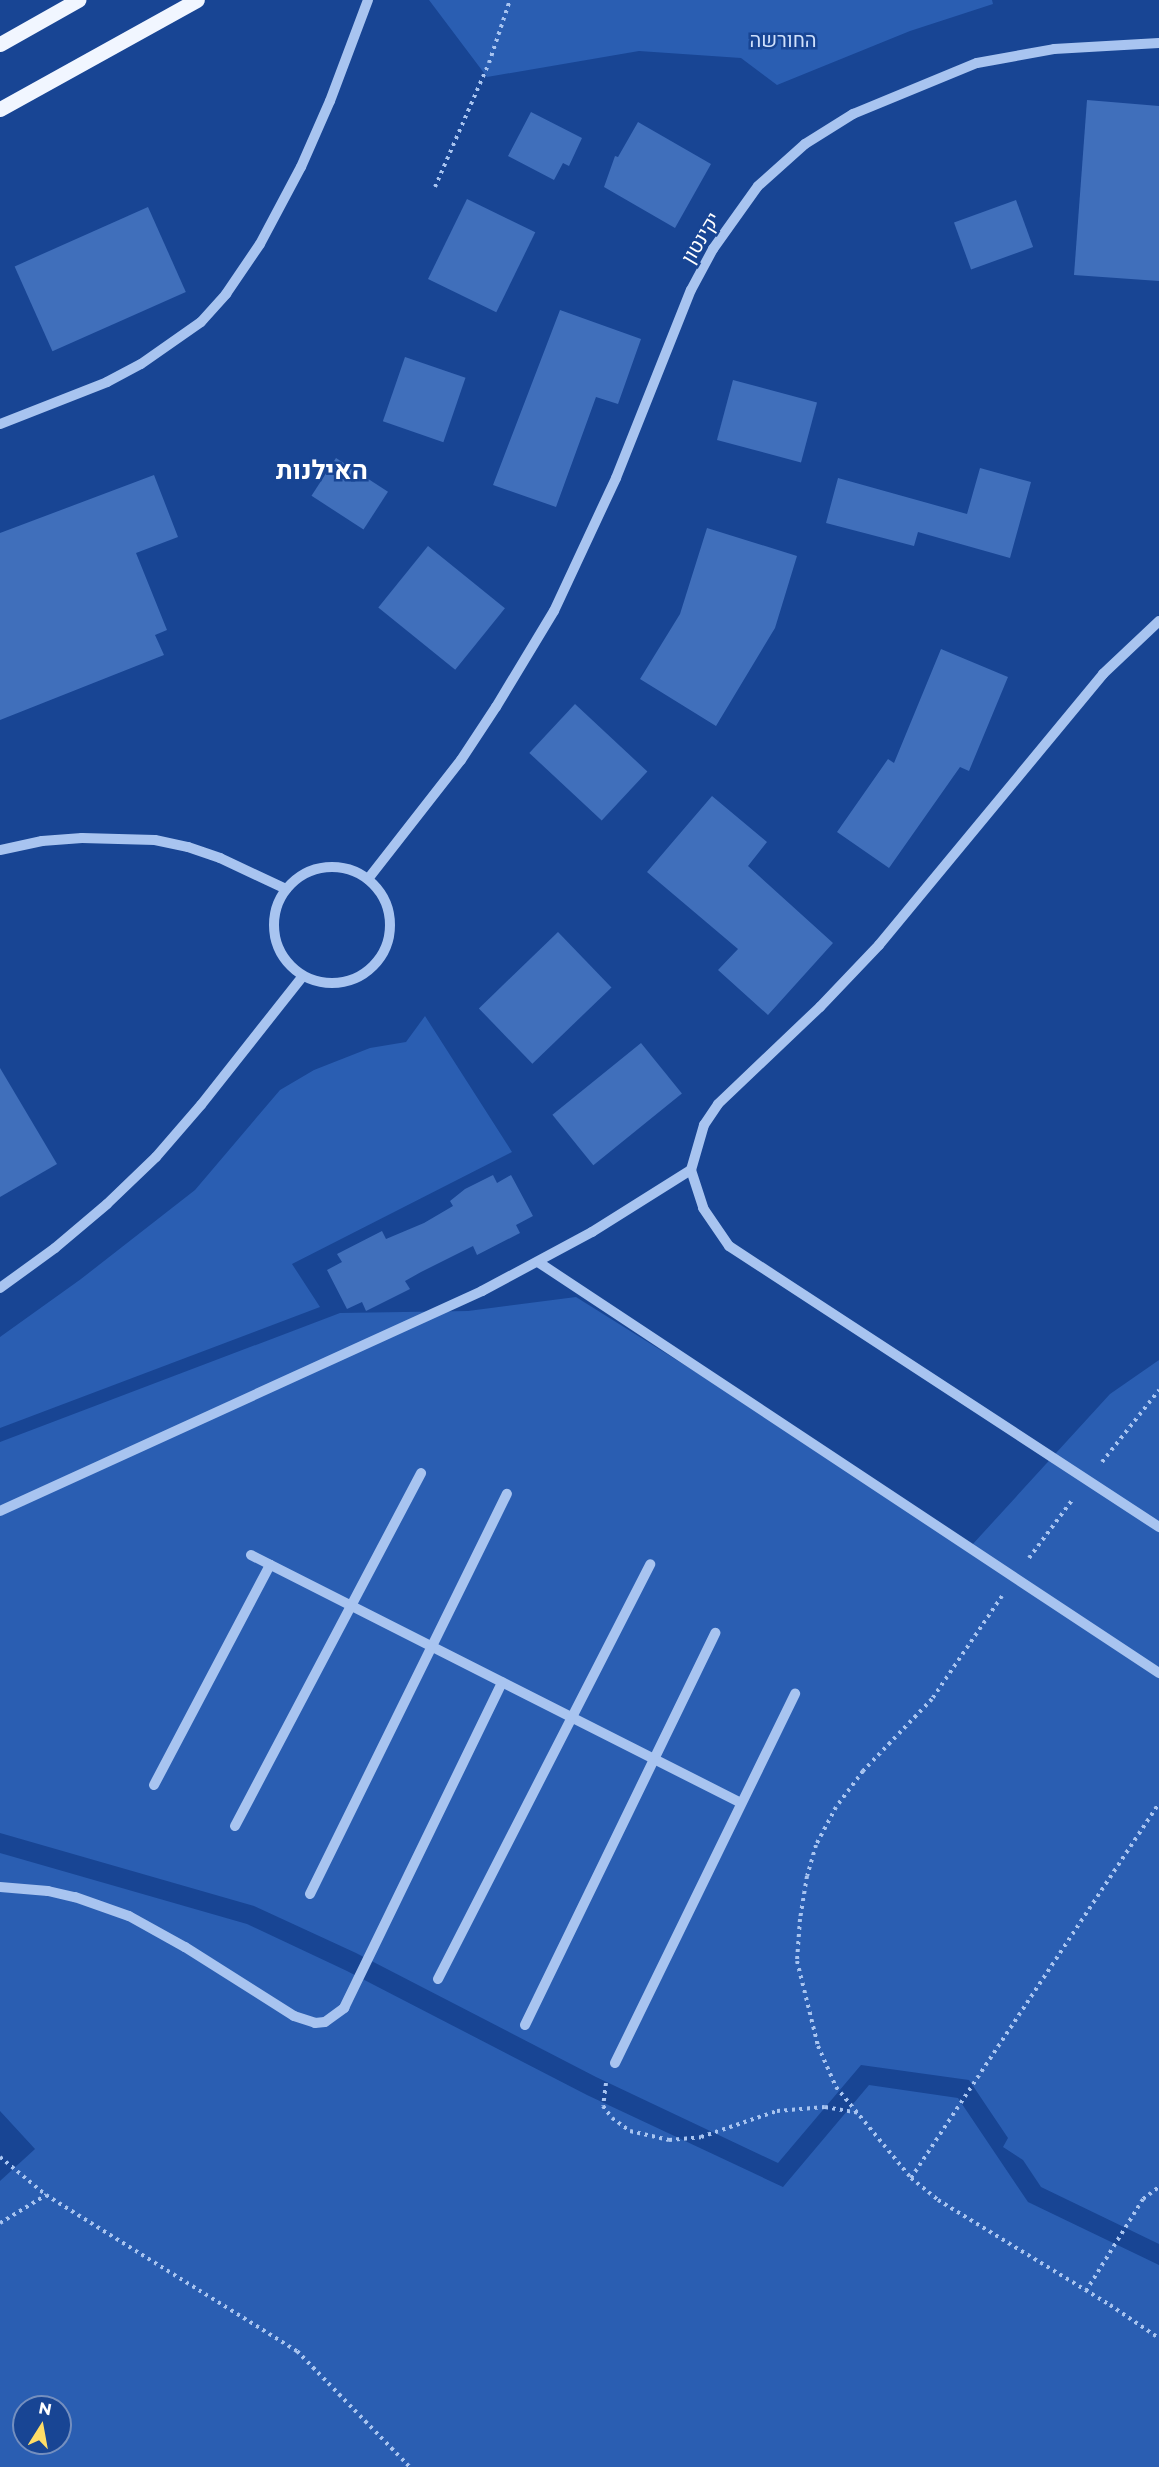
<!DOCTYPE html>
<html>
<head>
<meta charset="utf-8">
<style>
	body { margin:0 }
	#map { position:relative; width:1159px; height:2467px; overflow:hidden; background:#184594; font-family:Montserrat,Heebo,sans-serif }
	div>[style] { position:absolute }
	.green>* { inset:0; background:#2a5eb2 }
	.building>* { inset:0; background:#406fbb; transform-origin:0 0 }
	.path>* { height:4px; margin-top:-2px; transform-origin:0; background:repeating-linear-gradient(90deg,#a8c4f0 0 3px,transparent 0 7.5px) }
	.minor>* { height:10px; margin:-5px; padding:0 5px; transform-origin:5px; border-radius:5px; background:#a8c4f0 }
	.minor>.ring { margin:-5px; padding:0; box-sizing:content-box; background:none; border:10px solid #a8c4f0; border-radius:50% }
	.major>* { height:15px; margin:-7.5px; padding:0 7.5px; transform-origin:7.5px; border-radius:7.5px; background:#f1f6ff }
	span { translate:-50% -50%; white-space:nowrap; text-align:center; line-height:1.15; -webkit-text-stroke:5px #184594; paint-order:stroke }
	.park-label { font-size:20px; color:#cfe0fb }
	.street-label { font-size:20px; color:#fff }
	.district-label { font-size:26px; color:#fff; font-weight:700 }
	.north { position:absolute; left:12px; top:2395px; width:60px; height:60px; box-sizing:border-box; background:#184594; border:2px solid #748fbf; border-radius:50%; rotate:11deg; font-size:16px; font-weight:700; line-height:24px; text-align:center; color:#fff }
	.north::after { content:''; display:block; margin:auto; width:21px; height:27px; background:#ffdd67; clip-path:polygon(50% 0,100% 100%,50% 72%,0 100%) }
</style>
</head>
<body>
<div id="map">
	<div class="green">
		<i style="clip-path:polygon(429px 0,992px 0,993px 4px,910px 31px,777px 85px,741px 58px,639px 51px,487px 77px)"></i>
		<i style="clip-path:polygon(425px 1016px,512px 1152px,292px 1264px,320px 1307px,0 1428px,0 1337px,81px 1279px,195px 1190px,280px 1090px,314px 1070px,370px 1048px,406px 1042px)"></i>
		<i style="clip-path:polygon(576px 1297px,972px 1545px,1110px 1394px,1159px 1360px,1159px 2244px,1041px 2187px,1023px 2160px,1003px 2147px,1008px 2138px,969px 2080px,861px 2065px,778px 2163px,596px 2077px,356px 1953px,254px 1906px,0 1833px,0 1442px,340px 1313px,468px 1311px)"></i>
		<i style="clip-path:polygon(evenodd,0 1853px,247px 1924px,347px 1971px,587px 2095px,783px 2187px,869px 2085px,958px 2098px,1028px 2202px,1159px 2265px,1159px 2467px,0 2467px,0 2181px,35px 2149px,0 2111px,0 1853px,24px 2407px,60px 2407px,60px 2443px,24px 2443px,24px 2407px)"></i>
	</div>
	<div class="building">
		<i style="clip-path:polygon(1087px 100px,1159px 106px,1159px 281px,1074px 275px)"></i>
		<i style="clip-path:polygon(531px 112px,582px 138px,569px 166px,563px 163px,554px 180px,508px 156px)"></i>
		<i style="clip-path:polygon(638px 122px,711px 164px,675px 228px,604px 187px,615px 156px,618px 157px)"></i>
		<i style="left:467px;top:199px;width:76px;height:89px;rotate:26deg"></i>
		<i style="left:1016px;top:200px;width:50px;height:66px;rotate:70deg"></i>
		<i style="left:148px;top:207px;width:93px;height:146px;rotate:66deg"></i>
		<i style="clip-path:polygon(560px 310px,641px 339px,618px 404px,596px 397px,556px 507px,493px 485px)"></i>
		<i style="left:405px;top:357px;width:64px;height:68px;rotate:19deg"></i>
		<i style="left:733px;top:380px;width:87px;height:62px;rotate:15deg"></i>
		<i style="left:336px;top:458px;width:62px;height:45px;rotate:33deg"></i>
		<i style="clip-path:polygon(980px 468px,1031px 482px,1010px 558px,918px 532px,914px 546px,826px 523px,838px 478px,967px 514px)"></i>
		<i style="clip-path:polygon(154px 475px,178px 537px,136px 553px,167px 630px,155px 635px,164px 655px,0 720px,0 533px)"></i>
		<i style="clip-path:polygon(707px 528px,797px 556px,775px 628px,716px 726px,640px 679px,680px 614px)"></i>
		<i style="left:428px;top:546px;width:99px;height:79px;rotate:39deg"></i>
		<i style="clip-path:polygon(941px 649px,1008px 677px,969px 771px,960px 767px,889px 868px,837px 832px,888px 759px,894px 763px)"></i>
		<i style="left:575px;top:704px;width:99px;height:67px;rotate:43deg"></i>
		<i style="clip-path:polygon(712px 796px,767px 842px,748px 866px,833px 943px,768px 1015px,718px 970px,738px 949px,647px 872px)"></i>
		<i style="left:558px;top:932px;width:77px;height:110px;rotate:46deg"></i>
		<i style="left:641px;top:1043px;width:65px;height:114px;rotate:51deg"></i>
		<i style="clip-path:polygon(0 1068px,57px 1164px,0 1197px)"></i>
		<i style="clip-path:polygon(493px 1175px,497px 1183px,511px 1175px,533px 1216px,516px 1225px,520px 1233px,477px 1255px,473px 1246px,421px 1272px,405px 1281px,410px 1289px,366px 1311px,362px 1302px,347px 1309px,327px 1270px,342px 1262px,337px 1254px,382px 1231px,386px 1239px,424px 1223px,453px 1206px,450px 1201px,465px 1189px)"></i>
	</div>
	<div class="path">
		<i style="left:435px;top:187px;width:135px;rotate:-66.5deg"></i>
		<i style="left:489px;top:63px;width:66px;rotate:-71.6deg"></i>
		<i style="left:1102px;top:1462px;width:92px;rotate:-51.6deg"></i>
		<i style="left:1029px;top:1558px;width:74px;rotate:-53.3deg"></i>
		<i style="left:1002px;top:1596px;width:125px;rotate:124.2deg"></i>
		<i style="left:932px;top:1699px;width:100px;rotate:133.8deg"></i>
		<i style="left:863px;top:1771px;width:45px;rotate:126.9deg"></i>
		<i style="left:836px;top:1807px;width:43px;rotate:117.8deg"></i>
		<i style="left:816px;top:1845px;width:32px;rotate:106deg"></i>
		<i style="left:807px;top:1876px;width:44px;rotate:99.2deg"></i>
		<i style="left:800px;top:1919px;width:42px;rotate:94.1deg"></i>
		<i style="left:797px;top:1961px;width:88px;rotate:76.1deg"></i>
		<i style="left:818px;top:2046px;width:45px;rotate:66.3deg"></i>
		<i style="left:836px;top:2087px;width:118px;rotate:50.5deg"></i>
		<i style="left:911px;top:2178px;width:35px;rotate:39deg"></i>
		<i style="left:938px;top:2200px;width:202px;rotate:31.4deg"></i>
		<i style="left:1110px;top:2305px;width:59px;rotate:34deg"></i>
		<i style="left:606px;top:2083px;width:23px;rotate:97deg"></i>
		<i style="left:603px;top:2106px;width:15px;rotate:53deg"></i>
		<i style="left:612px;top:2118px;width:22px;rotate:36deg"></i>
		<i style="left:630px;top:2131px;width:40px;rotate:13deg"></i>
		<i style="left:669px;top:2140px;width:32px;rotate:-5deg"></i>
		<i style="left:701px;top:2137px;width:80px;rotate:-18.9deg"></i>
		<i style="left:777px;top:2111px;width:48px;rotate:-4.8deg"></i>
		<i style="left:825px;top:2107px;width:34px;rotate:10deg"></i>
		<i style="left:0;top:2157px;width:60px;rotate:39.6deg"></i>
		<i style="left:46px;top:2195px;width:296px;rotate:31.9deg"></i>
		<i style="left:297px;top:2351px;width:162px;rotate:45.8deg"></i>
		<i style="left:911px;top:2178px;width:449px;rotate:-56.5deg"></i>
		<i style="left:0;top:2223px;width:54px;rotate:-31.3deg"></i>
		<i style="left:1086px;top:2291px;width:108px;rotate:-58.2deg"></i>
		<i style="left:1143px;top:2199px;width:20px;rotate:-37deg"></i>
	</div>
	<div class="minor">
		<i style="left:0;top:424px;width:115px;rotate:-21.4deg"></i>
		<i style="left:107px;top:382px;width:38px;rotate:-28deg"></i>
		<i style="left:141px;top:364px;width:73px;rotate:-35deg"></i>
		<i style="left:201px;top:322px;width:38px;rotate:-48deg"></i>
		<i style="left:226px;top:294px;width:60px;rotate:-55.8deg"></i>
		<i style="left:260px;top:244px;width:87px;rotate:-62deg"></i>
		<i style="left:301px;top:167px;width:72px;rotate:-66.3deg"></i>
		<i style="left:330px;top:101px;width:108px;rotate:-69.4deg"></i>
		<i style="left:0;top:850px;width:43px;rotate:-12.1deg"></i>
		<i style="left:42px;top:841px;width:40px;rotate:-4.3deg"></i>
		<i style="left:82px;top:838px;width:73px;rotate:1.6deg"></i>
		<i style="left:155px;top:840px;width:34px;rotate:12deg"></i>
		<i style="left:188px;top:847px;width:34px;rotate:19deg"></i>
		<i style="left:220px;top:858px;width:73px;rotate:25.2deg"></i>
		<i class="ring" style="left:274px;top:867px;width:106px;height:106px"></i>
		<i style="left:368px;top:879px;width:151px;rotate:-52deg"></i>
		<i style="left:461px;top:760px;width:64px;rotate:-56.6deg"></i>
		<i style="left:496px;top:707px;width:112px;rotate:-58.9deg"></i>
		<i style="left:554px;top:611px;width:147px;rotate:-65deg"></i>
		<i style="left:616px;top:478px;width:202px;rotate:-68.3deg"></i>
		<i style="left:691px;top:290px;width:47px;rotate:-61.8deg"></i>
		<i style="left:713px;top:249px;width:77px;rotate:-54.5deg"></i>
		<i style="left:758px;top:186px;width:63px;rotate:-41.8deg"></i>
		<i style="left:805px;top:144px;width:57px;rotate:-32deg"></i>
		<i style="left:853px;top:114px;width:134px;rotate:-22.4deg"></i>
		<i style="left:977px;top:63px;width:78px;rotate:-10.3deg"></i>
		<i style="left:1054px;top:49px;width:105px;rotate:-3.3deg"></i>
		<i style="left:691px;top:1170px;width:40px;rotate:72deg"></i>
		<i style="left:703px;top:1208px;width:46px;rotate:55.6deg"></i>
		<i style="left:729px;top:1246px;width:514px;rotate:33.16deg"></i>
		<i style="left:538px;top:1262px;width:745px;rotate:33.5deg"></i>
		<i style="left:0;top:1288px;width:68px;rotate:-36deg"></i>
		<i style="left:55px;top:1248px;width:68px;rotate:-40.2deg"></i>
		<i style="left:107px;top:1204px;width:68px;rotate:-43.8deg"></i>
		<i style="left:156px;top:1157px;width:69px;rotate:-49.1deg"></i>
		<i style="left:201px;top:1105px;width:164px;rotate:-51.7deg"></i>
		<i style="left:0;top:1511px;width:530px;rotate:-24.53deg"></i>
		<i style="left:482px;top:1291px;width:125px;rotate:-28.2deg"></i>
		<i style="left:592px;top:1232px;width:117px;rotate:-32.1deg"></i>
		<i style="left:691px;top:1170px;width:47px;rotate:-73.9deg"></i>
		<i style="left:704px;top:1125px;width:25px;rotate:-56deg"></i>
		<i style="left:718px;top:1104px;width:141px;rotate:-43.6deg"></i>
		<i style="left:820px;top:1007px;width:86px;rotate:-46.4deg"></i>
		<i style="left:879px;top:945px;width:352px;rotate:-50.4deg"></i>
		<i style="left:1103px;top:674px;width:77px;rotate:-43.4deg"></i>
		<i style="left:251px;top:1555px;width:549px;rotate:26.84deg"></i>
		<i style="left:154px;top:1785px;width:249px;rotate:-62.2deg"></i>
		<i style="left:235px;top:1826px;width:399px;rotate:-62.2deg"></i>
		<i style="left:0;top:1887px;width:48px;rotate:4.8deg"></i>
		<i style="left:48px;top:1891px;width:28px;rotate:13deg"></i>
		<i style="left:75px;top:1897px;width:57px;rotate:19.4deg"></i>
		<i style="left:129px;top:1916px;width:64px;rotate:29deg"></i>
		<i style="left:185px;top:1947px;width:129px;rotate:32.3deg"></i>
		<i style="left:294px;top:2016px;width:22px;rotate:18deg"></i>
		<i style="left:315px;top:2023px;width:10px;rotate:-6deg"></i>
		<i style="left:325px;top:2022px;width:24px;rotate:-36deg"></i>
		<i style="left:344px;top:2008px;width:362px;rotate:-64.1deg"></i>
		<i style="left:310px;top:1894px;width:446px;rotate:-63.8deg"></i>
		<i style="left:438px;top:1979px;width:466px;rotate:-62.9deg"></i>
		<i style="left:525px;top:2025px;width:436px;rotate:-64.1deg"></i>
		<i style="left:615px;top:2063px;width:411px;rotate:-64deg"></i>
	</div>
	<div class="major">
		<i style="left:0;top:44px;width:90px;rotate:-29.4deg"></i>
		<i style="left:0;top:109px;width:225px;rotate:-29deg"></i>
	</div>
	<div class="park-label">
		<span style="left:783px;top:40px">החורשה</span>
	</div>
	<div class="street-label">
		<span style="left:701px;top:238px;rotate:-59deg">יקינטון</span>
	</div>
	<div class="district-label">
		<span style="left:322px;top:471px">האילנות</span>
	</div>
	<div class="north">N</div>
</div>
</body>
</html>
